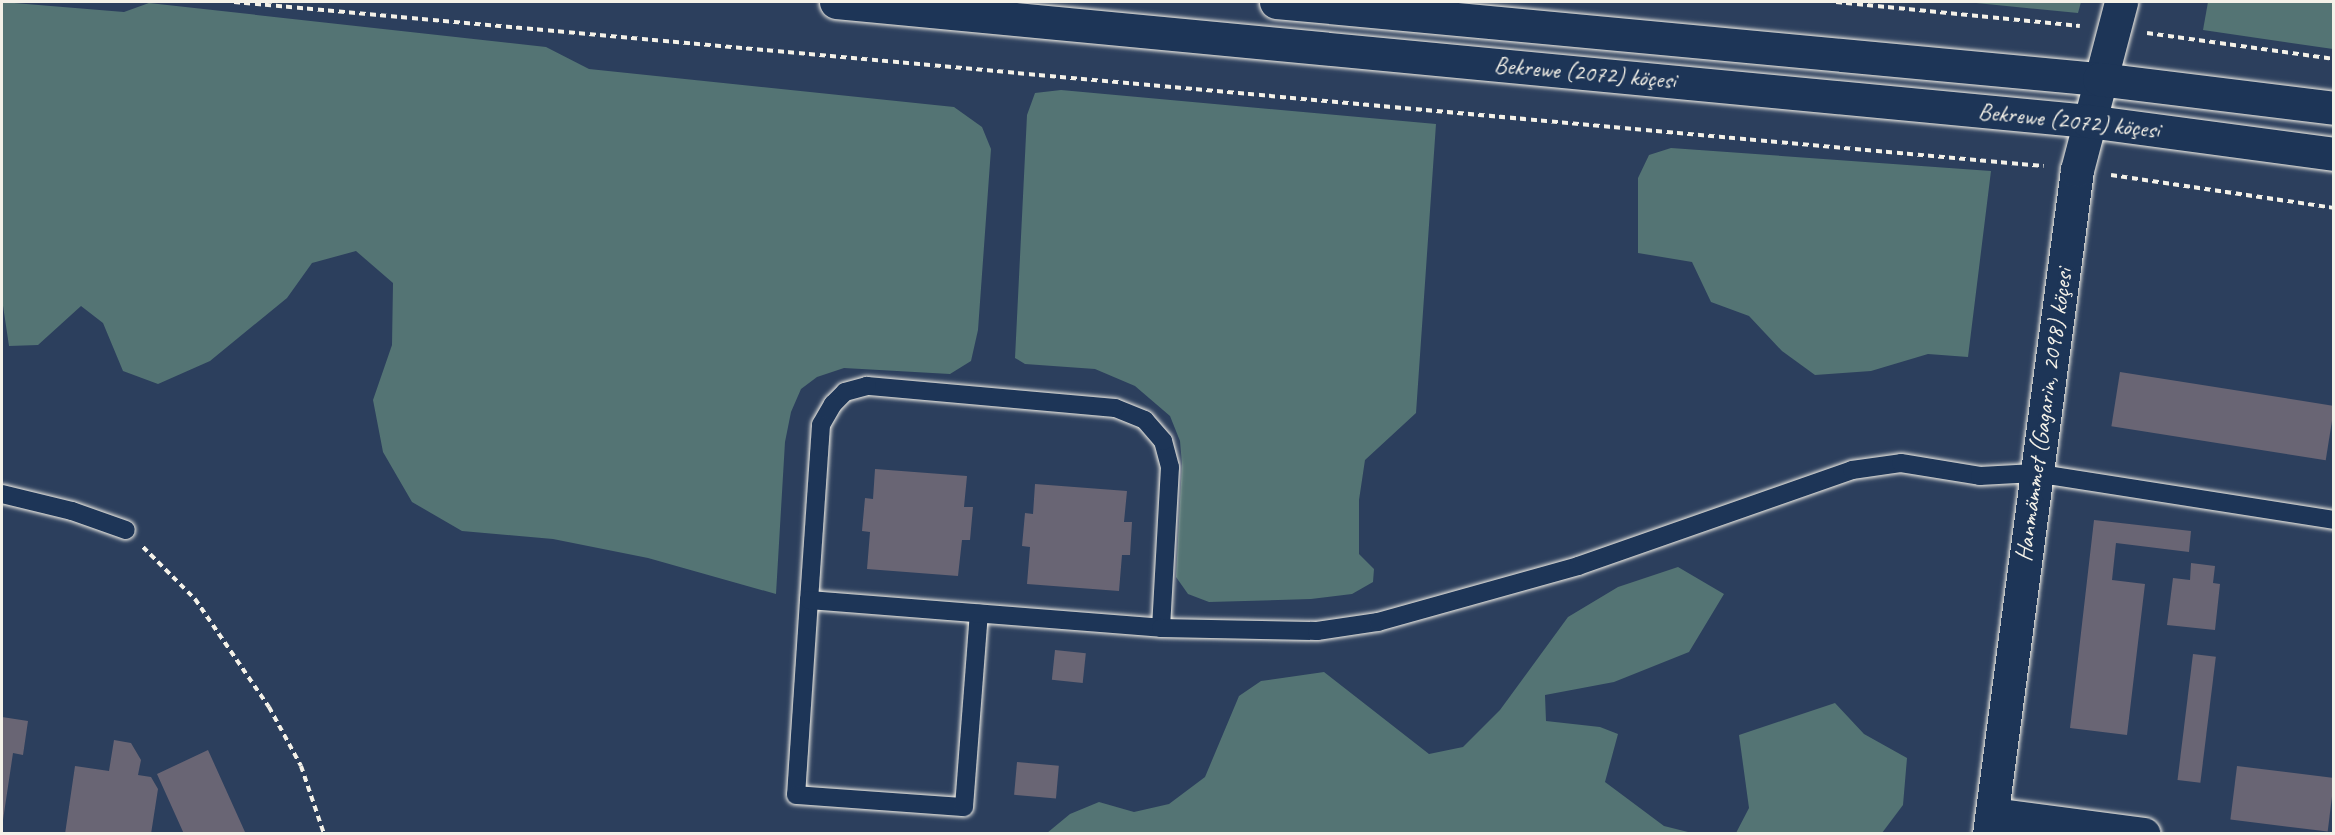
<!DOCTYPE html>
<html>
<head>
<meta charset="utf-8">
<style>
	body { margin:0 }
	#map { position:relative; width:2335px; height:835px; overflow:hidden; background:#2c3f5d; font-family:Caveat,sans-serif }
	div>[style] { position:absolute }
	.green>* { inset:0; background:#547474 }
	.building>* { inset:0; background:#696574; transform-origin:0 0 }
	.path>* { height:4px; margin-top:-2px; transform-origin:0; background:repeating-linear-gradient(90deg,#f4f1e8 0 6px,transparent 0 10.5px) }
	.roads { filter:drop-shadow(0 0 2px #f4f1e8) drop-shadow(0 0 2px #f4f1e8) }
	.lane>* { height:18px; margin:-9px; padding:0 9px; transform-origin:9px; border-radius:9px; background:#1d3557 }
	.street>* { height:33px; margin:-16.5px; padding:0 16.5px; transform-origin:16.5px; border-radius:16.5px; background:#1d3557 }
	.secondary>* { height:33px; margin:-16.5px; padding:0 16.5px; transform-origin:16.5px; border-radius:16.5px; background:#1d3557 }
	span { translate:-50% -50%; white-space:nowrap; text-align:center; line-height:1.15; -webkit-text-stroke:6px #1d3557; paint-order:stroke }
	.street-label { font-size:24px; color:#f4f1e8 }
	.frame { position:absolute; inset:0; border:3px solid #f4f1e8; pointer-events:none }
</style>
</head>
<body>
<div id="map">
	<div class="green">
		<i style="clip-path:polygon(2px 2px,124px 12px,149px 3px,546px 47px,589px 69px,954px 107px,982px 127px,991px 149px,978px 330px,971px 361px,950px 374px,844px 368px,817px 377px,801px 389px,791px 412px,785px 442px,776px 594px,648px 558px,553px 539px,462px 531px,412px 502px,383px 452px,373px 400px,392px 345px,393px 283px,356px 251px,312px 263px,287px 298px,210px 361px,158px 384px,123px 371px,103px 323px,81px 306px,38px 345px,9px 346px,2px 299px)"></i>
		<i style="clip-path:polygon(1966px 2px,2081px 2px,2078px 13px)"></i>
		<i style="clip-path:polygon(2208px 2px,2333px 2px,2333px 49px,2203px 30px)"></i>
		<i style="clip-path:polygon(1061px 90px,1436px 124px,1416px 413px,1365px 460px,1359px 500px,1359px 554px,1374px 569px,1373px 582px,1352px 594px,1311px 599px,1209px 602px,1188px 594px,1176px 577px,1182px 464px,1180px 441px,1170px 416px,1135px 386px,1095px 369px,1025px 364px,1015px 358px,1027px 115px,1035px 93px)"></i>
		<i style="clip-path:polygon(1671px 148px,1991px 171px,1968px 357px,1928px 354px,1871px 371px,1815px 375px,1782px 351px,1749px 316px,1711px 302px,1692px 262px,1638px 253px,1638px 178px,1649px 155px)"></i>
		<i style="clip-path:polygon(1678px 567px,1724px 594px,1689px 652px,1614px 682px,1545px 695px,1546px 721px,1600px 727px,1618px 734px,1605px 782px,1664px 826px,1692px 833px,1047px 833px,1070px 814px,1099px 802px,1134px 812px,1169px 804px,1205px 777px,1239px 696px,1261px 681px,1324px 672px,1429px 754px,1463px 747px,1500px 710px,1568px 617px,1618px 587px)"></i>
		<i style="clip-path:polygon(1835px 703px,1864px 734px,1907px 758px,1903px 805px,1882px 833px,1736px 833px,1749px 808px,1739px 735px)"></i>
	</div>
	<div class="building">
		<i style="left:2120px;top:372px;width:217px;height:55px;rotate:9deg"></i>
		<i style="clip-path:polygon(875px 469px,967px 476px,964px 507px,973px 507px,970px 540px,962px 540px,958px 576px,867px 569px,870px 532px,862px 531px,865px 498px,873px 499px)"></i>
		<i style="clip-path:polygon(1035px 484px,1127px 491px,1124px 522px,1132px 522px,1130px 555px,1122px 555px,1119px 591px,1027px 584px,1030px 547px,1022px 546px,1025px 513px,1033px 514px)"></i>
		<i style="clip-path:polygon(2094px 520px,2191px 531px,2189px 552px,2116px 543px,2112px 580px,2145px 584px,2127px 735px,2070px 728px)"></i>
		<i style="clip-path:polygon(2191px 563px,2215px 566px,2213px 583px,2220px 584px,2215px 630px,2167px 625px,2173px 578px,2190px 580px)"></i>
		<i style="left:1055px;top:650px;width:31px;height:30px;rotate:6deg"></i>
		<i style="left:2193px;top:654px;width:23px;height:127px;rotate:7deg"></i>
		<i style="clip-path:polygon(2px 717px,28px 721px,23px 755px,13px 753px,3px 820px)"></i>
		<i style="clip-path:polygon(114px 740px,131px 743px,141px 760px,138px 775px,151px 777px,158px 789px,151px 834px,65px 834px,75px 766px,109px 771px)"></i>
		<i style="clip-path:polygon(208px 750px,245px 832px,246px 834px,184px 834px,157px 774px)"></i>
		<i style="left:1017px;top:762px;width:42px;height:33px;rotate:5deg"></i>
		<i style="left:2237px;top:766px;width:98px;height:54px;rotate:7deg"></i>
	</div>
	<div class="path">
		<i style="left:234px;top:2px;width:1817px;rotate:5.18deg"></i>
		<i style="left:1836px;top:2px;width:245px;rotate:5.6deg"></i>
		<i style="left:2147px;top:33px;width:189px;rotate:7.9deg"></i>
		<i style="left:2111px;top:175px;width:225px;rotate:8.4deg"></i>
		<i style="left:143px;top:547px;width:74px;rotate:45deg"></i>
		<i style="left:195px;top:599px;width:131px;rotate:55.6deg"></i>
		<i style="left:269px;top:707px;width:67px;rotate:61.5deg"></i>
		<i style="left:301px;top:766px;width:72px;rotate:71.3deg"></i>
	</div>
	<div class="roads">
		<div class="lane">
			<i style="left:2px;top:494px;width:72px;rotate:13.7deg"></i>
			<i style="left:72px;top:511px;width:57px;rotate:19.4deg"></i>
			<i style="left:809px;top:600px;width:195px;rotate:93.8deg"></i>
			<i style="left:796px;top:795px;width:168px;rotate:4.1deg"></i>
			<i style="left:964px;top:807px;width:194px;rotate:-85.6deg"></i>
			<i style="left:1161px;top:628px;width:161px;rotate:-86.8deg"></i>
			<i style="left:1170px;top:467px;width:27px;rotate:-105deg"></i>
			<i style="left:1163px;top:441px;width:28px;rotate:-131deg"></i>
			<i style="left:1145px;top:420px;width:32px;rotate:-158deg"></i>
			<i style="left:1115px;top:408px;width:249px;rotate:-174.9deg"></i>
			<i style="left:867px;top:386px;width:23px;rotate:165deg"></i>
			<i style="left:845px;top:392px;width:17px;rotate:135deg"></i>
			<i style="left:833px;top:404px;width:24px;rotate:120deg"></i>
			<i style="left:821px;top:425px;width:175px;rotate:93.9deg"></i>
			<i style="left:809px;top:600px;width:353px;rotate:4.5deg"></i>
			<i style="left:1161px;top:628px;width:156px;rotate:1.1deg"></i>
			<i style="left:1317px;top:631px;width:62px;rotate:-8.4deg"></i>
			<i style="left:1378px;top:622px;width:208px;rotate:-15.6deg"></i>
			<i style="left:1578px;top:566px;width:290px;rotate:-19.3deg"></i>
			<i style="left:1852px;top:470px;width:49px;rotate:-8.1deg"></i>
			<i style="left:1901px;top:463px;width:80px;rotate:9.3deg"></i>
			<i style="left:1980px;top:476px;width:55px;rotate:-3.1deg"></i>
			<i style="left:2035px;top:473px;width:303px;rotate:8.9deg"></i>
		</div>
		<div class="street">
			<i style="left:1992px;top:814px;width:153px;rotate:7.5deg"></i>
			<i style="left:1989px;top:834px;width:670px;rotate:-82.45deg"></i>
			<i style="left:2077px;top:170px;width:174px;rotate:-75.3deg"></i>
		</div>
		<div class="secondary">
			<i style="left:836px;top:2px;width:1258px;rotate:5.43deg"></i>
			<i style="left:2088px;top:121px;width:248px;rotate:7.6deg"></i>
			<i style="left:1276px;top:2px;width:827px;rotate:5.35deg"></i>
			<i style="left:2099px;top:79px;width:237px;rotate:7deg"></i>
		</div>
	</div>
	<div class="street-label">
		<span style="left:1585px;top:73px;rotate:5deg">Bekrewe (2072) köçesi</span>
		<span style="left:2069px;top:121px;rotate:6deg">Bekrewe (2072) köçesi</span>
		<span style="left:2044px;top:415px;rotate:-82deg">Hanmämmet (Gagarin, 2098) köçesi</span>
	</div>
	<div class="frame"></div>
</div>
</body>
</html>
